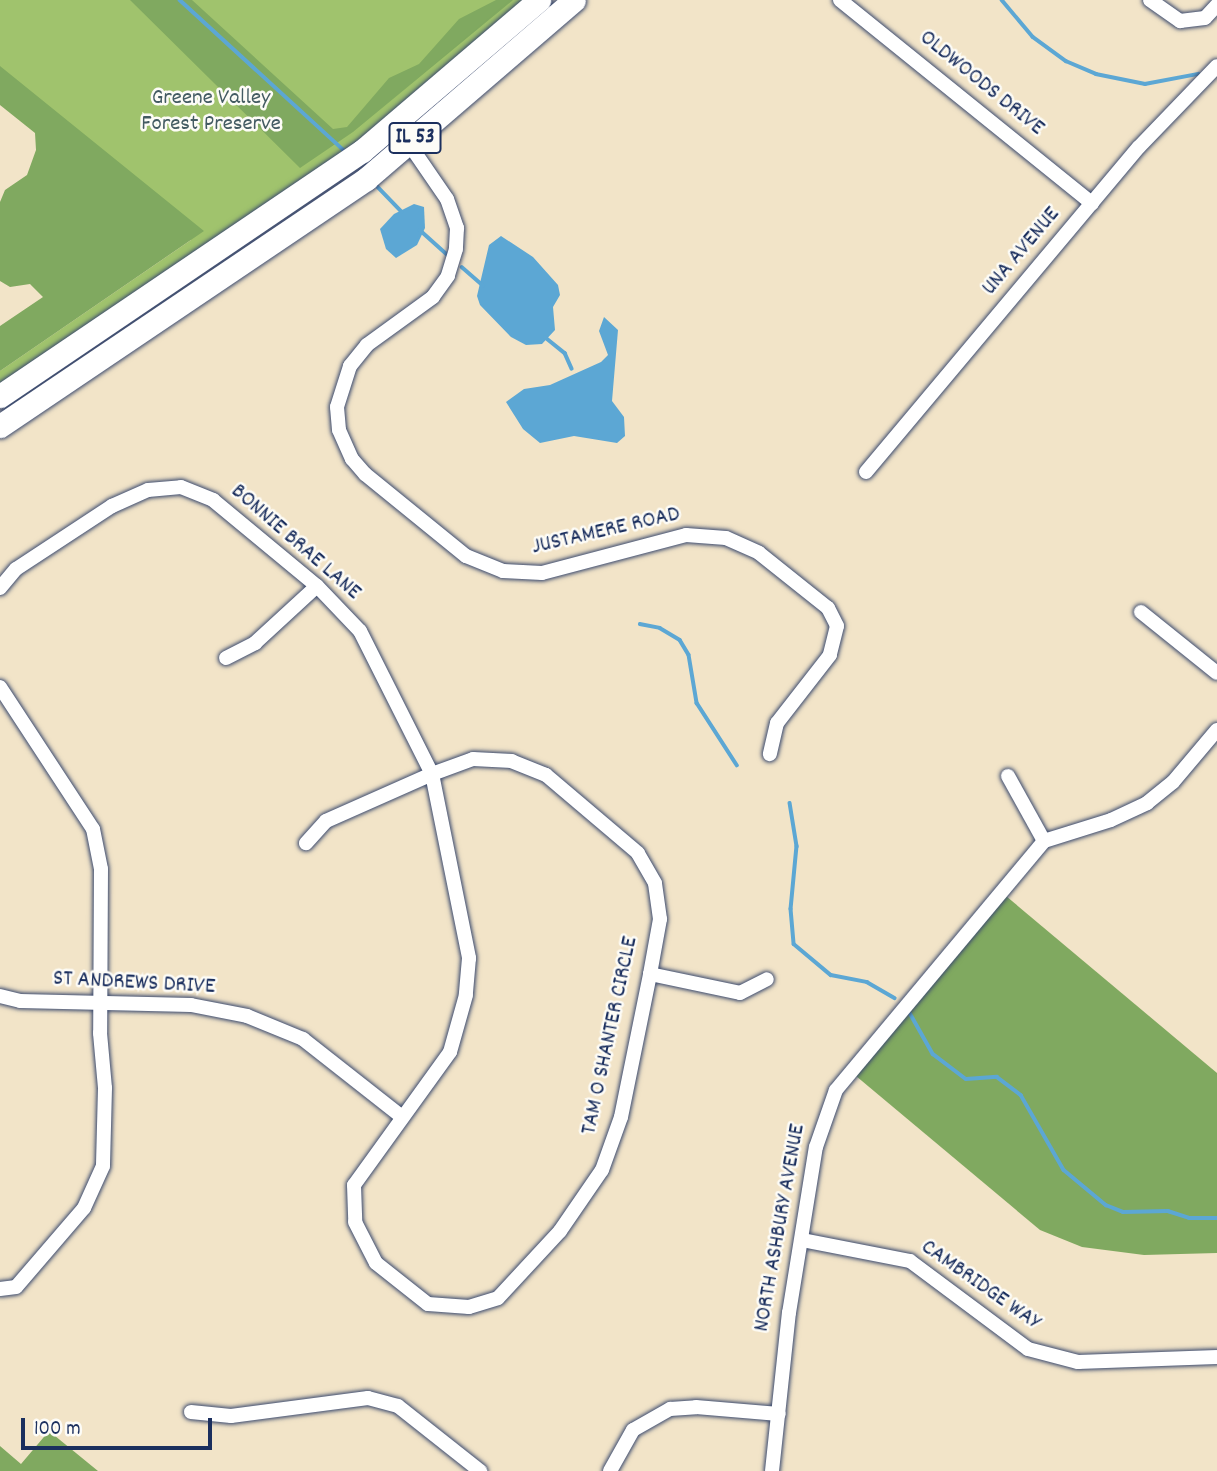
<!DOCTYPE html>
<html>
<head>
<meta charset="utf-8">
<style>
	body { margin:0 }
	#map { position:relative; width:1217px; height:1471px; overflow:hidden; background:#f2e4c8; font-family:Dekko,sans-serif }
	div>[style] { position:absolute }
	.green>* { inset:0; background:#a0c36d }
	.forest>* { inset:0; background:#80a960 }
	.water>* { inset:0; background:#5ca7d4 }
	.stream>* { height:3.5px; margin:-1.75px; padding:0 1.75px; transform-origin:1.75px; border-radius:1.75px; background:#5ca7d4 }
	.roads { filter:drop-shadow(0 0 2px #3b4a6e) drop-shadow(0 0 2px #3b4a6e) }
	.minor>* { height:14px; margin:-7px; padding:0 7px; transform-origin:7px; border-radius:7px; background:#fff }
	.primary>* { height:23px; margin:-11.5px; padding:0 11.5px; transform-origin:11.5px; border-radius:11.5px; background:#fff }
	span { translate:-50% -50%; white-space:nowrap; text-align:center; line-height:1.15; -webkit-text-stroke:5px #fdfcf7; paint-order:stroke }
	.shield-label span { padding:2px 5px; background:#fdfcf7; border:2px solid; border-radius:5px; -webkit-text-stroke-width:0 }
	.shield-label { font-size:21px; color:#1b2f5e; font-weight:700 }
	.street-label { font-size:23px; color:#1b2f5e }
	.park-label { font-size:23px; color:#435b62 }
	.scale { position:absolute; left:21px; top:1418px; width:191px; height:32px; box-sizing:border-box; border:4px solid #1b2f5e; border-top:0; padding-left:9px; font-size:21px; line-height:24px; white-space:nowrap; color:#1b2f5e; -webkit-text-stroke:5px #fdfcf7; paint-order:stroke }
</style>
</head>
<body>
<div id="map">
	<div class="green">
		<i style="clip-path:polygon(0 0,526px 0,359px 143px,0 384px,0 371px,191px 240px,0 85px)"></i>
	</div>
	<div class="forest">
		<i style="clip-path:polygon(130px 0,192px 0,333px 129px,347px 127px,389px 78px,419px 64px,459px 19px,496px 0,513px 0,353px 132px,300px 168px)"></i>
		<i style="clip-path:polygon(0 66px,204px 231px,0 371px,0 326px,43px 297px,30px 284px,10px 287px,0 281px,0 202px,5px 190px,27px 175px,36px 150px,35px 133px,0 105px)"></i>
		<i style="clip-path:polygon(1006px 896px,1217px 1073px,1217px 1253px,1144px 1255px,1082px 1247px,1040px 1230px,856px 1076px)"></i>
		<i style="clip-path:polygon(49px 1431px,98px 1471px,0 1471px,0 1446px,21px 1464px)"></i>
	</div>
	<div class="water">
		<i style="clip-path:polygon(414px 204px,424px 207px,425px 228px,417px 245px,396px 258px,386px 249px,380px 229px,394px 214px)"></i>
		<i style="clip-path:polygon(501px 236px,533px 257px,558px 285px,560px 295px,553px 307px,555px 330px,542px 344px,526px 345px,511px 337px,480px 305px,477px 296px,489px 245px)"></i>
		<i style="clip-path:polygon(604px 317px,618px 330px,612px 401px,624px 417px,625px 436px,617px 443px,574px 436px,540px 443px,523px 429px,506px 402px,524px 389px,550px 385px,601px 362px,608px 355px,599px 331px)"></i>
	</div>
	<div class="stream">
		<i style="left:180px;top:0;width:224px;rotate:42.5deg"></i>
		<i style="left:1002px;top:0;width:48px;rotate:50deg"></i>
		<i style="left:1033px;top:37px;width:41px;rotate:36deg"></i>
		<i style="left:1066px;top:61px;width:33px;rotate:23deg"></i>
		<i style="left:1096px;top:74px;width:50px;rotate:11.5deg"></i>
		<i style="left:1145px;top:84px;width:54px;rotate:-10.7deg"></i>
		<i style="left:376px;top:185px;width:37px;rotate:46deg"></i>
		<i style="left:420px;top:230px;width:38px;rotate:42deg"></i>
		<i style="left:462px;top:267px;width:28px;rotate:41deg"></i>
		<i style="left:545px;top:337px;width:26px;rotate:39deg"></i>
		<i style="left:565px;top:353px;width:17px;rotate:66deg"></i>
		<i style="left:640px;top:624px;width:20px;rotate:11deg"></i>
		<i style="left:660px;top:628px;width:23px;rotate:31deg"></i>
		<i style="left:680px;top:640px;width:17px;rotate:59deg"></i>
		<i style="left:689px;top:655px;width:49px;rotate:80.5deg"></i>
		<i style="left:697px;top:703px;width:74px;rotate:57.2deg"></i>
		<i style="left:790px;top:803px;width:44px;rotate:80.8deg"></i>
		<i style="left:797px;top:846px;width:63px;rotate:95.4deg"></i>
		<i style="left:791px;top:909px;width:35px;rotate:85deg"></i>
		<i style="left:794px;top:944px;width:48px;rotate:40deg"></i>
		<i style="left:831px;top:975px;width:37px;rotate:11deg"></i>
		<i style="left:867px;top:982px;width:32px;rotate:30deg"></i>
		<i style="left:910px;top:1013px;width:47px;rotate:60.7deg"></i>
		<i style="left:933px;top:1054px;width:41px;rotate:37.1deg"></i>
		<i style="left:966px;top:1079px;width:31px;rotate:-4deg"></i>
		<i style="left:997px;top:1077px;width:30px;rotate:37deg"></i>
		<i style="left:1021px;top:1095px;width:86px;rotate:60.2deg"></i>
		<i style="left:1064px;top:1170px;width:55px;rotate:39.8deg"></i>
		<i style="left:1106px;top:1205px;width:18px;rotate:22deg"></i>
		<i style="left:1123px;top:1212px;width:45px;rotate:-1.3deg"></i>
		<i style="left:1168px;top:1211px;width:22px;rotate:18deg"></i>
		<i style="left:1189px;top:1218px;width:28px"></i>
	</div>
	<div class="roads">
		<div class="minor">
			<i style="left:840px;top:0;width:324px;rotate:38.9deg"></i>
			<i style="left:1150px;top:0;width:37px;rotate:35deg"></i>
			<i style="left:1180px;top:21px;width:25px;rotate:-7deg"></i>
			<i style="left:1205px;top:18px;width:18px;rotate:-47deg"></i>
			<i style="left:405px;top:138px;width:74px;rotate:55.5deg"></i>
			<i style="left:447px;top:199px;width:31px;rotate:71deg"></i>
			<i style="left:457px;top:228px;width:21px;rotate:93deg"></i>
			<i style="left:456px;top:249px;width:28px;rotate:107deg"></i>
			<i style="left:448px;top:276px;width:26px;rotate:126deg"></i>
			<i style="left:433px;top:297px;width:82px;rotate:144deg"></i>
			<i style="left:367px;top:345px;width:27px;rotate:129deg"></i>
			<i style="left:350px;top:366px;width:43px;rotate:107.6deg"></i>
			<i style="left:337px;top:407px;width:23px;rotate:85deg"></i>
			<i style="left:339px;top:430px;width:32px;rotate:66deg"></i>
			<i style="left:352px;top:459px;width:20px;rotate:49deg"></i>
			<i style="left:365px;top:474px;width:130px;rotate:39.1deg"></i>
			<i style="left:466px;top:556px;width:40px;rotate:22deg"></i>
			<i style="left:503px;top:571px;width:39px;rotate:3deg"></i>
			<i style="left:542px;top:573px;width:149px;rotate:-14.8deg"></i>
			<i style="left:686px;top:535px;width:40px;rotate:4.3deg"></i>
			<i style="left:726px;top:538px;width:36px;rotate:24deg"></i>
			<i style="left:759px;top:553px;width:88px;rotate:38.6deg"></i>
			<i style="left:828px;top:608px;width:20px;rotate:63deg"></i>
			<i style="left:837px;top:626px;width:30px;rotate:104deg"></i>
			<i style="left:830px;top:655px;width:86px;rotate:127.9deg"></i>
			<i style="left:777px;top:723px;width:32px;rotate:103deg"></i>
			<i style="left:866px;top:472px;width:424px;rotate:-50deg"></i>
			<i style="left:1139px;top:147px;width:112px;rotate:-46.1deg"></i>
			<i style="left:0;top:588px;width:25px;rotate:-50deg"></i>
			<i style="left:16px;top:569px;width:115px;rotate:-33.3deg"></i>
			<i style="left:112px;top:506px;width:39px;rotate:-24deg"></i>
			<i style="left:148px;top:490px;width:33px;rotate:-5deg"></i>
			<i style="left:181px;top:487px;width:35px;rotate:22deg"></i>
			<i style="left:213px;top:500px;width:135px;rotate:39.6deg"></i>
			<i style="left:317px;top:586px;width:62px;rotate:46.3deg"></i>
			<i style="left:360px;top:631px;width:160px;rotate:63.3deg"></i>
			<i style="left:432px;top:774px;width:188px;rotate:78.6deg"></i>
			<i style="left:469px;top:958px;width:37px;rotate:95deg"></i>
			<i style="left:466px;top:995px;width:59px;rotate:105.7deg"></i>
			<i style="left:450px;top:1052px;width:164px;rotate:125.8deg"></i>
			<i style="left:354px;top:1185px;width:37px;rotate:88deg"></i>
			<i style="left:355px;top:1222px;width:46px;rotate:62.9deg"></i>
			<i style="left:376px;top:1263px;width:66px;rotate:38.3deg"></i>
			<i style="left:428px;top:1304px;width:41px;rotate:4.2deg"></i>
			<i style="left:469px;top:1307px;width:30px;rotate:-17deg"></i>
			<i style="left:498px;top:1298px;width:91px;rotate:-47.2deg"></i>
			<i style="left:560px;top:1231px;width:74px;rotate:-55.5deg"></i>
			<i style="left:602px;top:1170px;width:56px;rotate:-70.3deg"></i>
			<i style="left:621px;top:1117px;width:146px;rotate:-78.5deg"></i>
			<i style="left:650px;top:974px;width:56px;rotate:-79.7deg"></i>
			<i style="left:660px;top:919px;width:36px;rotate:-98deg"></i>
			<i style="left:655px;top:883px;width:34px;rotate:-120deg"></i>
			<i style="left:638px;top:853px;width:121px;rotate:-139.7deg"></i>
			<i style="left:546px;top:775px;width:37px;rotate:-158deg"></i>
			<i style="left:512px;top:761px;width:39px;rotate:-177deg"></i>
			<i style="left:473px;top:759px;width:44px;rotate:159.9deg"></i>
			<i style="left:432px;top:774px;width:116px;rotate:156.1deg"></i>
			<i style="left:326px;top:821px;width:30px;rotate:132deg"></i>
			<i style="left:1141px;top:612px;width:97px;rotate:38.8deg"></i>
			<i style="left:226px;top:658px;width:33px;rotate:-27deg"></i>
			<i style="left:255px;top:643px;width:84px;rotate:-42.6deg"></i>
			<i style="left:0;top:687px;width:170px;rotate:56.8deg"></i>
			<i style="left:93px;top:829px;width:41px;rotate:78.7deg"></i>
			<i style="left:101px;top:869px;width:164px;rotate:90.3deg"></i>
			<i style="left:100px;top:1033px;width:55px;rotate:84.8deg"></i>
			<i style="left:105px;top:1088px;width:78px;rotate:91.5deg"></i>
			<i style="left:103px;top:1166px;width:46px;rotate:114.3deg"></i>
			<i style="left:84px;top:1208px;width:104px;rotate:130.7deg"></i>
			<i style="left:16px;top:1287px;width:16px;rotate:173deg"></i>
			<i style="left:1008px;top:776px;width:74px;rotate:61deg"></i>
			<i style="left:650px;top:974px;width:92px;rotate:11.9deg"></i>
			<i style="left:740px;top:993px;width:30px;rotate:-27deg"></i>
			<i style="left:0;top:996px;width:21px;rotate:14deg"></i>
			<i style="left:20px;top:1001px;width:171px;rotate:1.3deg"></i>
			<i style="left:191px;top:1005px;width:57px;rotate:11.1deg"></i>
			<i style="left:247px;top:1016px;width:61px;rotate:22.3deg"></i>
			<i style="left:303px;top:1039px;width:126px;rotate:38.2deg"></i>
			<i style="left:802px;top:1240px;width:110px;rotate:11deg"></i>
			<i style="left:910px;top:1261px;width:147px;rotate:36.7deg"></i>
			<i style="left:1028px;top:1349px;width:52px;rotate:14.6deg"></i>
			<i style="left:1078px;top:1362px;width:139px;rotate:-2.1deg"></i>
			<i style="left:191px;top:1412px;width:40px;rotate:5.7deg"></i>
			<i style="left:231px;top:1416px;width:138px;rotate:-7.5deg"></i>
			<i style="left:368px;top:1398px;width:31px;rotate:15deg"></i>
			<i style="left:398px;top:1406px;width:105px;rotate:38.4deg"></i>
			<i style="left:610px;top:1471px;width:47px;rotate:-60.7deg"></i>
			<i style="left:633px;top:1430px;width:43px;rotate:-29.6deg"></i>
			<i style="left:670px;top:1409px;width:26px;rotate:-4deg"></i>
			<i style="left:696px;top:1407px;width:83px;rotate:4.8deg"></i>
			<i style="left:772px;top:1471px;width:159px;rotate:-83.9deg"></i>
			<i style="left:789px;top:1313px;width:168px;rotate:-80.8deg"></i>
			<i style="left:816px;top:1147px;width:60px;rotate:-70.7deg"></i>
			<i style="left:836px;top:1090px;width:324px;rotate:-50.1deg"></i>
			<i style="left:1044px;top:841px;width:70px;rotate:-17.4deg"></i>
			<i style="left:1111px;top:820px;width:40px;rotate:-25deg"></i>
			<i style="left:1147px;top:803px;width:33px;rotate:-39deg"></i>
			<i style="left:1173px;top:782px;width:68px;rotate:-49.8deg"></i>
		</div>
		<div class="primary">
			<i style="left:0;top:396px;width:437px;rotate:-34.1deg"></i>
			<i style="left:362px;top:151px;width:233px;rotate:-40.5deg"></i>
			<i style="left:0;top:426px;width:442px;rotate:-34deg"></i>
			<i style="left:366px;top:179px;width:274px;rotate:-40.7deg"></i>
		</div>
	</div>
	<div class="shield-label">
		<span style="left:415px;top:138px">IL 53</span>
	</div>
	<div class="street-label">
		<span style="left:981px;top:84px;rotate:39deg">OLDWOODS DRIVE</span>
		<span style="left:1022px;top:252px;rotate:-50deg">UNA AVENUE</span>
		<span style="left:606px;top:532px;rotate:-13deg">JUSTAMERE ROAD</span>
		<span style="left:295px;top:543px;rotate:41deg">BONNIE BRAE LANE</span>
		<span style="left:134px;top:984px;rotate:3deg">ST ANDREWS DRIVE</span>
		<span style="left:611px;top:1036px;rotate:-78deg">TAM O SHANTER CIRCLE</span>
		<span style="left:781px;top:1228px;rotate:-80deg">NORTH ASHBURY AVENUE</span>
		<span style="left:980px;top:1286px;rotate:35deg">CAMBRIDGE WAY</span>
	</div>
	<div class="park-label">
		<span style="left:211px;top:112px">Greene Valley<br>Forest Preserve</span>
	</div>
	<div class="scale">100 m</div>
</div>
</body>
</html>
